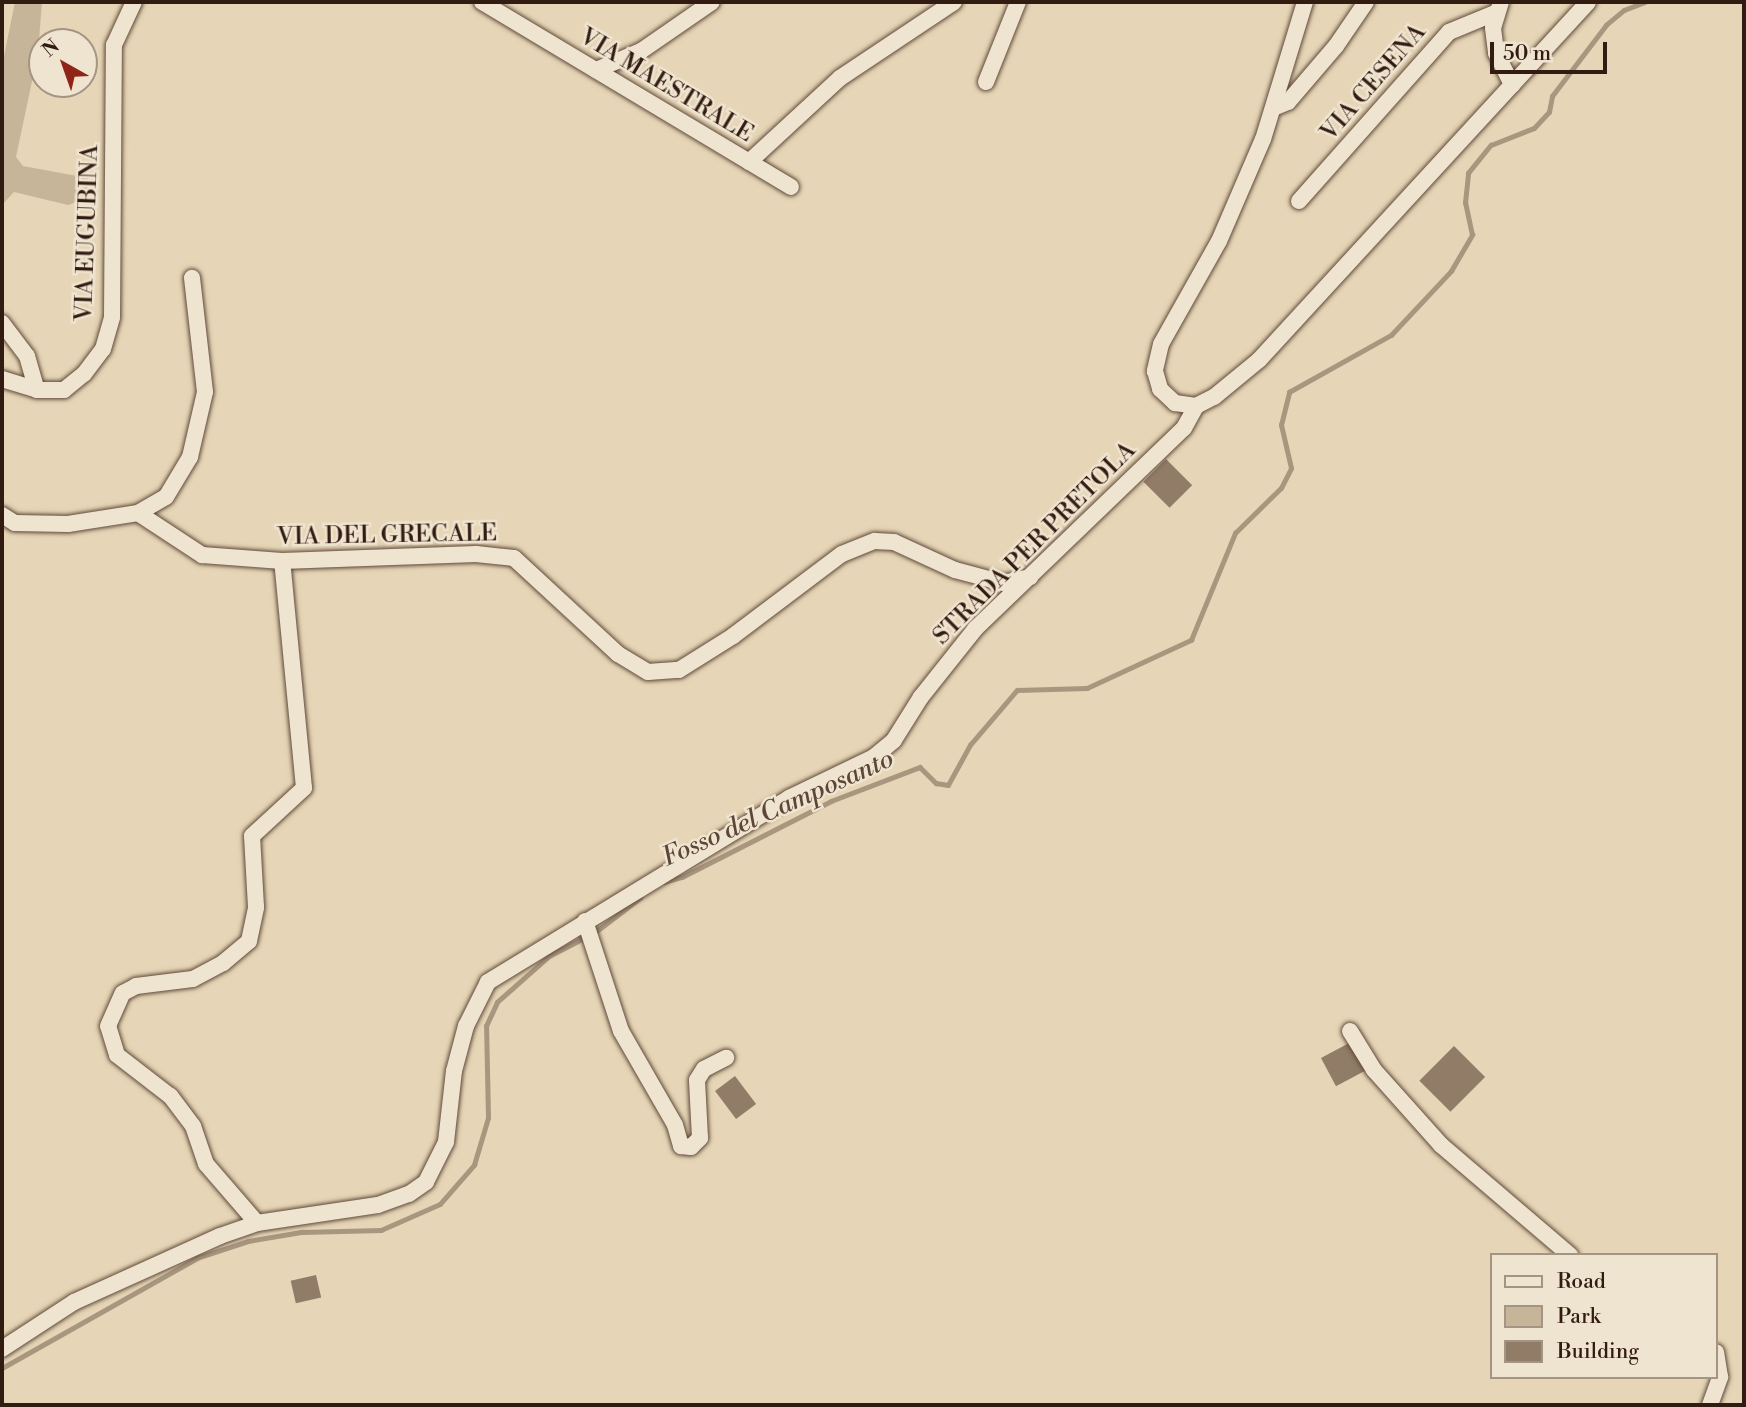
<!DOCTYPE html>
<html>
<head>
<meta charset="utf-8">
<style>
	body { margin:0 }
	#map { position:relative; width:1746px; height:1407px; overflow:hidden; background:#e6d5b6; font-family:"Libre Bodoni",serif }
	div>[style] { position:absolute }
	.green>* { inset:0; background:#c7b59a }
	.stream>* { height:4.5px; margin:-2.25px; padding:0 2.25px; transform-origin:2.25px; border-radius:2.25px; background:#a9967e }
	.building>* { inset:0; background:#907c67; transform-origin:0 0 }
	.roads { filter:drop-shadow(0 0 2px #5f4a3a) drop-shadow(0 0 2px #5f4a3a) }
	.minor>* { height:16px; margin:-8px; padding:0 8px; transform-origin:8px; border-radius:8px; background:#efe4d0 }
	span { translate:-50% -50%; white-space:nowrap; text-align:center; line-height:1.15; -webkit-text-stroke:5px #efe4d0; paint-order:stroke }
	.street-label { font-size:24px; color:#321b11 }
	.water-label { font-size:26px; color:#5c4637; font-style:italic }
	.frame { position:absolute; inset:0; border:4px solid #321b11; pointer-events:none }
	.legend { position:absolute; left:1490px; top:1253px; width:228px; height:126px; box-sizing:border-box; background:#efe4d0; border:2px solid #a39484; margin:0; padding:9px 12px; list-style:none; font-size:21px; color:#321b11 }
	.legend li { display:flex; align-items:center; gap:14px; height:35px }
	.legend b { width:35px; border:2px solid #a39484 }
	.north { position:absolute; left:28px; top:28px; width:70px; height:70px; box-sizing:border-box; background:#efe4d0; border:2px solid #a39484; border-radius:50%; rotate:320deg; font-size:19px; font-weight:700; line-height:28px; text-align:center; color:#321b11 }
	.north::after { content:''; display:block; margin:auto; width:24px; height:32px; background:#8f2418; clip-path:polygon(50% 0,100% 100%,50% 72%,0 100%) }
	.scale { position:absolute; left:1490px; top:42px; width:117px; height:32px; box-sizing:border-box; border:4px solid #321b11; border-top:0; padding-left:9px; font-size:21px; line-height:24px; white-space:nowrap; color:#321b11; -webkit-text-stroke:5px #efe4d0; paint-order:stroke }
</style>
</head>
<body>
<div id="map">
	<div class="green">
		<i style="clip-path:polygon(15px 2px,42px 2px,38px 53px,16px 157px,23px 166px,88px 178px,90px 188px,84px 199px,68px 205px,14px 192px,2px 205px,2px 66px)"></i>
	</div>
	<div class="stream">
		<i style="left:664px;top:882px;width:19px;rotate:-16deg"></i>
		<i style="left:682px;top:877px;width:167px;rotate:-27deg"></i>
		<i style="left:831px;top:801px;width:95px;rotate:-20.9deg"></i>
		<i style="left:920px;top:767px;width:23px;rotate:45deg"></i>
		<i style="left:936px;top:783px;width:12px;rotate:9deg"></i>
		<i style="left:948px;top:785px;width:46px;rotate:-61.2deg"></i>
		<i style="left:970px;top:745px;width:72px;rotate:-49.5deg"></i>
		<i style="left:1017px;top:690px;width:70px;rotate:-1.6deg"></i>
		<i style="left:1087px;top:688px;width:115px;rotate:-24.8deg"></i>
		<i style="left:1191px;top:640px;width:116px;rotate:-67.6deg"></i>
		<i style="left:1235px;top:533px;width:64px;rotate:-44.4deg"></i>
		<i style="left:1281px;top:488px;width:22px;rotate:-63deg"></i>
		<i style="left:1291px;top:468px;width:44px;rotate:-103.1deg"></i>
		<i style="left:1281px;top:425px;width:34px;rotate:-76deg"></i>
		<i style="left:1289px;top:392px;width:117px;rotate:-29.2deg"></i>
		<i style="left:1391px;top:335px;width:88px;rotate:-46.8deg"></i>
		<i style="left:1451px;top:271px;width:42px;rotate:-59.7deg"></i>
		<i style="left:1472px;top:235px;width:33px;rotate:-102deg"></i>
		<i style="left:1465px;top:203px;width:30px;rotate:-84deg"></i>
		<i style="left:1468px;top:173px;width:36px;rotate:-51deg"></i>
		<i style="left:1491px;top:145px;width:46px;rotate:-21.6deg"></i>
		<i style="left:1534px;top:128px;width:22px;rotate:-47deg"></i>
		<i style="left:1549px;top:112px;width:16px;rotate:-79deg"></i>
		<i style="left:1552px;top:96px;width:89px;rotate:-52.7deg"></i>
		<i style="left:1606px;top:25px;width:23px;rotate:-40deg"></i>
		<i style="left:1624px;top:10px;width:22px;rotate:-21deg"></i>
		<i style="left:594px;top:933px;width:58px;rotate:-37.3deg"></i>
		<i style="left:2px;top:1368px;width:224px;rotate:-29.4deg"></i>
		<i style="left:197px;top:1258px;width:54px;rotate:-18.4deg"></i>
		<i style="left:248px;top:1241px;width:55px;rotate:-9.5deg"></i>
		<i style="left:302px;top:1232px;width:79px;rotate:-1.5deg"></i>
		<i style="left:381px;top:1230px;width:64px;rotate:-23.8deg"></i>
		<i style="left:440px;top:1204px;width:52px;rotate:-48.9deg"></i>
		<i style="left:474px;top:1165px;width:49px;rotate:-73.4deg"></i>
		<i style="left:488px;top:1118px;width:92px;rotate:-91.2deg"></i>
		<i style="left:486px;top:1026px;width:26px;rotate:-65deg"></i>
		<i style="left:497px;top:1002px;width:69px;rotate:-41.5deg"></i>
		<i style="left:549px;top:956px;width:42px;rotate:-27.2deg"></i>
	</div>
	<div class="building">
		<i style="left:1166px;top:459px;width:37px;height:32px;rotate:45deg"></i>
		<i style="left:1351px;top:1042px;width:32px;height:34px;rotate:62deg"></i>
		<i style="left:1454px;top:1046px;width:44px;height:49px;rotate:45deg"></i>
		<i style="left:735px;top:1076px;width:35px;height:25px;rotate:53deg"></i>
		<i style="left:316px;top:1275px;width:23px;height:26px;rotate:77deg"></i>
	</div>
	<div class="roads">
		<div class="minor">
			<i style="left:482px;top:2px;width:360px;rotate:30.9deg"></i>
			<i style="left:1305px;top:2px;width:143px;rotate:107deg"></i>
			<i style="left:1263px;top:139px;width:111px;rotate:113.3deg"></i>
			<i style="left:1219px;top:241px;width:118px;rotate:119.4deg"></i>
			<i style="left:1161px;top:344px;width:28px;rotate:103deg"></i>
			<i style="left:1155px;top:371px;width:19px;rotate:74deg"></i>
			<i style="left:1160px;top:389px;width:21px;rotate:43deg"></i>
			<i style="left:1175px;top:403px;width:21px;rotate:8deg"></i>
			<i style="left:1196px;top:406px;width:20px;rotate:-27deg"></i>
			<i style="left:1214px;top:397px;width:58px;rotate:-39.4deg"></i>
			<i style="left:1259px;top:360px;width:486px;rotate:-47.4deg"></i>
			<i style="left:1501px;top:2px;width:27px;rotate:107deg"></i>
			<i style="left:1493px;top:28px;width:25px;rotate:83deg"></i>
			<i style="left:1496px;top:53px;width:36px;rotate:63deg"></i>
			<i style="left:596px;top:70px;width:49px;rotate:-22.9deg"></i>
			<i style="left:641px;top:51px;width:86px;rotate:-34.6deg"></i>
			<i style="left:986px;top:82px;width:86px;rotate:-68.2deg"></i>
			<i style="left:1276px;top:107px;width:13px;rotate:-23deg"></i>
			<i style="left:1288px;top:102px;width:74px;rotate:-49.4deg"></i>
			<i style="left:1336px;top:46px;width:53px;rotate:-55.7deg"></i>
			<i style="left:749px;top:162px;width:124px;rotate:-42.7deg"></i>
			<i style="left:840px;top:78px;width:137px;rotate:-33.7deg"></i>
			<i style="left:1299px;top:201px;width:226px;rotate:-48.4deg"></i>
			<i style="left:1449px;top:32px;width:50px;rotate:-22.4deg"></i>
			<i style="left:2px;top:323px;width:41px;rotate:52.9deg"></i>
			<i style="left:27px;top:356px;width:35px;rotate:74deg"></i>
			<i style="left:2px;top:379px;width:37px;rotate:17deg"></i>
			<i style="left:37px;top:390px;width:27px"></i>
			<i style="left:64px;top:390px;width:26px;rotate:-39deg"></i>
			<i style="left:84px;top:374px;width:31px;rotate:-53deg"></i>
			<i style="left:103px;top:349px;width:33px;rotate:-74deg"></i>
			<i style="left:112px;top:317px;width:272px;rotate:-89.6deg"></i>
			<i style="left:114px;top:45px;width:47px;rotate:-65.1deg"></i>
			<i style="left:138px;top:513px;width:32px;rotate:-30deg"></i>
			<i style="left:166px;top:497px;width:47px;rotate:-59deg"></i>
			<i style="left:190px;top:457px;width:67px;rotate:-77deg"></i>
			<i style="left:205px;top:392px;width:115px;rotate:-96.5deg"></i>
			<i style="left:2px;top:515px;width:15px;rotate:32deg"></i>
			<i style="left:15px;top:523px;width:53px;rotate:1.1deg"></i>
			<i style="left:68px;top:524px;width:71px;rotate:-8.9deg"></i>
			<i style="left:138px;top:513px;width:77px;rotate:33.3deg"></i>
			<i style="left:202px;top:555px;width:80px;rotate:4.3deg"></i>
			<i style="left:282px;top:561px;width:194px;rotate:-2.1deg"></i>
			<i style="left:476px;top:554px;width:38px;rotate:6deg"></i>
			<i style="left:514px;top:558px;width:142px;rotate:42.7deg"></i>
			<i style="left:618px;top:654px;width:35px;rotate:31deg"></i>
			<i style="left:648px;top:672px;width:31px;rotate:-4deg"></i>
			<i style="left:679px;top:670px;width:64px;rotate:-32.2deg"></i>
			<i style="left:733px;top:636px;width:136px;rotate:-37deg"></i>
			<i style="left:842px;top:554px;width:35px;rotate:-22deg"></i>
			<i style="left:875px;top:541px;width:19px;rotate:3deg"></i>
			<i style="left:894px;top:542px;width:67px;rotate:24.7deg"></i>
			<i style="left:955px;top:570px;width:51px;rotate:14.9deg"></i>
			<i style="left:1004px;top:583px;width:27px;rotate:-13deg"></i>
			<i style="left:585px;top:921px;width:116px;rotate:71.9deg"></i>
			<i style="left:621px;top:1031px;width:108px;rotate:60.1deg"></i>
			<i style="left:675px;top:1125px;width:22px;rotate:74deg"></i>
			<i style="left:681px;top:1146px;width:10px;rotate:6deg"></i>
			<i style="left:691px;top:1147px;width:13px;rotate:-45deg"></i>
			<i style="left:700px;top:1138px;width:58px;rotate:-93deg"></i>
			<i style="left:697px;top:1080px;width:13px;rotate:-58deg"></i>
			<i style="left:704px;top:1069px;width:25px;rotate:-27deg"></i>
			<i style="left:1350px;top:1031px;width:46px;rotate:58.4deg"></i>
			<i style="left:1374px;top:1070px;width:101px;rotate:48.2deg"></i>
			<i style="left:1441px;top:1145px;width:170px;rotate:40.5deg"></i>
			<i style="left:257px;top:1223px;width:78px;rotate:-130.8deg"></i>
			<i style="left:206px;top:1164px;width:40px;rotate:-108.9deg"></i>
			<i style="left:193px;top:1126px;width:38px;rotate:-127deg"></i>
			<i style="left:170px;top:1096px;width:67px;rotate:-142.3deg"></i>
			<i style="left:117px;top:1055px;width:30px;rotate:-107deg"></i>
			<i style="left:108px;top:1026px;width:36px;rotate:-66deg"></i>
			<i style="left:123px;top:993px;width:15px;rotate:-28deg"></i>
			<i style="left:136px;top:986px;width:57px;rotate:-7deg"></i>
			<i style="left:193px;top:979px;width:34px;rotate:-28deg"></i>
			<i style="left:223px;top:963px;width:34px;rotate:-40deg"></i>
			<i style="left:249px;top:941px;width:35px;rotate:-78deg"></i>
			<i style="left:256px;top:907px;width:71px;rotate:-93.2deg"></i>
			<i style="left:252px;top:836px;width:71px;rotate:-42.7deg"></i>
			<i style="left:304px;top:788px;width:228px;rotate:-95.5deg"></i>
			<i style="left:2px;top:1349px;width:86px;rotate:-33.1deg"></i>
			<i style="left:74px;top:1302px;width:160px;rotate:-24.3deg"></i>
			<i style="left:220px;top:1236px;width:39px;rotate:-19deg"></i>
			<i style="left:257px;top:1223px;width:122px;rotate:-8.5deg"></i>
			<i style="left:378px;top:1205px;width:33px;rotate:-20deg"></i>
			<i style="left:409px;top:1194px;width:21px;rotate:-35deg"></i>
			<i style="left:426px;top:1182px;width:45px;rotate:-63.4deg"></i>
			<i style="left:446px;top:1142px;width:71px;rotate:-83.6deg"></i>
			<i style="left:454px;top:1071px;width:47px;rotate:-75.1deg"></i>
			<i style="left:466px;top:1026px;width:49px;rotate:-63.4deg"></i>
			<i style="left:488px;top:982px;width:353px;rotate:-31.4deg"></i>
			<i style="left:789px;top:798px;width:94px;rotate:-25.8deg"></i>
			<i style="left:874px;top:757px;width:26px;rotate:-40deg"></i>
			<i style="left:894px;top:740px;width:51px;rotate:-57.9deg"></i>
			<i style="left:921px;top:697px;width:87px;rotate:-51.5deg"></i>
			<i style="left:975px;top:629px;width:290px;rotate:-43.9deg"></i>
			<i style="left:1184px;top:428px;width:25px;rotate:-61deg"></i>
			<i style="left:1710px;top:1405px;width:30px;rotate:-70deg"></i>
			<i style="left:1720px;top:1377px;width:25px;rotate:-99deg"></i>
		</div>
	</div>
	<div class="street-label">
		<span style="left:1374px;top:83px;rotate:-49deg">VIA CESENA</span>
		<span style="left:666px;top:86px;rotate:31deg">VIA MAESTRALE</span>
		<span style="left:88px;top:233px;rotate:-88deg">VIA EUGUBINA</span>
		<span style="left:387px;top:536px;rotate:-1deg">VIA DEL GRECALE</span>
		<span style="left:1035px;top:544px;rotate:-45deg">STRADA PER PRETOLA</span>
	</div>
	<div class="water-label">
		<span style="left:778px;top:809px;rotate:-24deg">Fosso del Camposanto</span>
	</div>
	<div class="frame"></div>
	<ul class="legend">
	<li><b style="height:9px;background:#efe4d0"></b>Road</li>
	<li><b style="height:19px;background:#c7b59a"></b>Park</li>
	<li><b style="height:19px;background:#907c67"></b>Building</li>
	</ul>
	<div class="north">N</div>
	<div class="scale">50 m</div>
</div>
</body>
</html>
